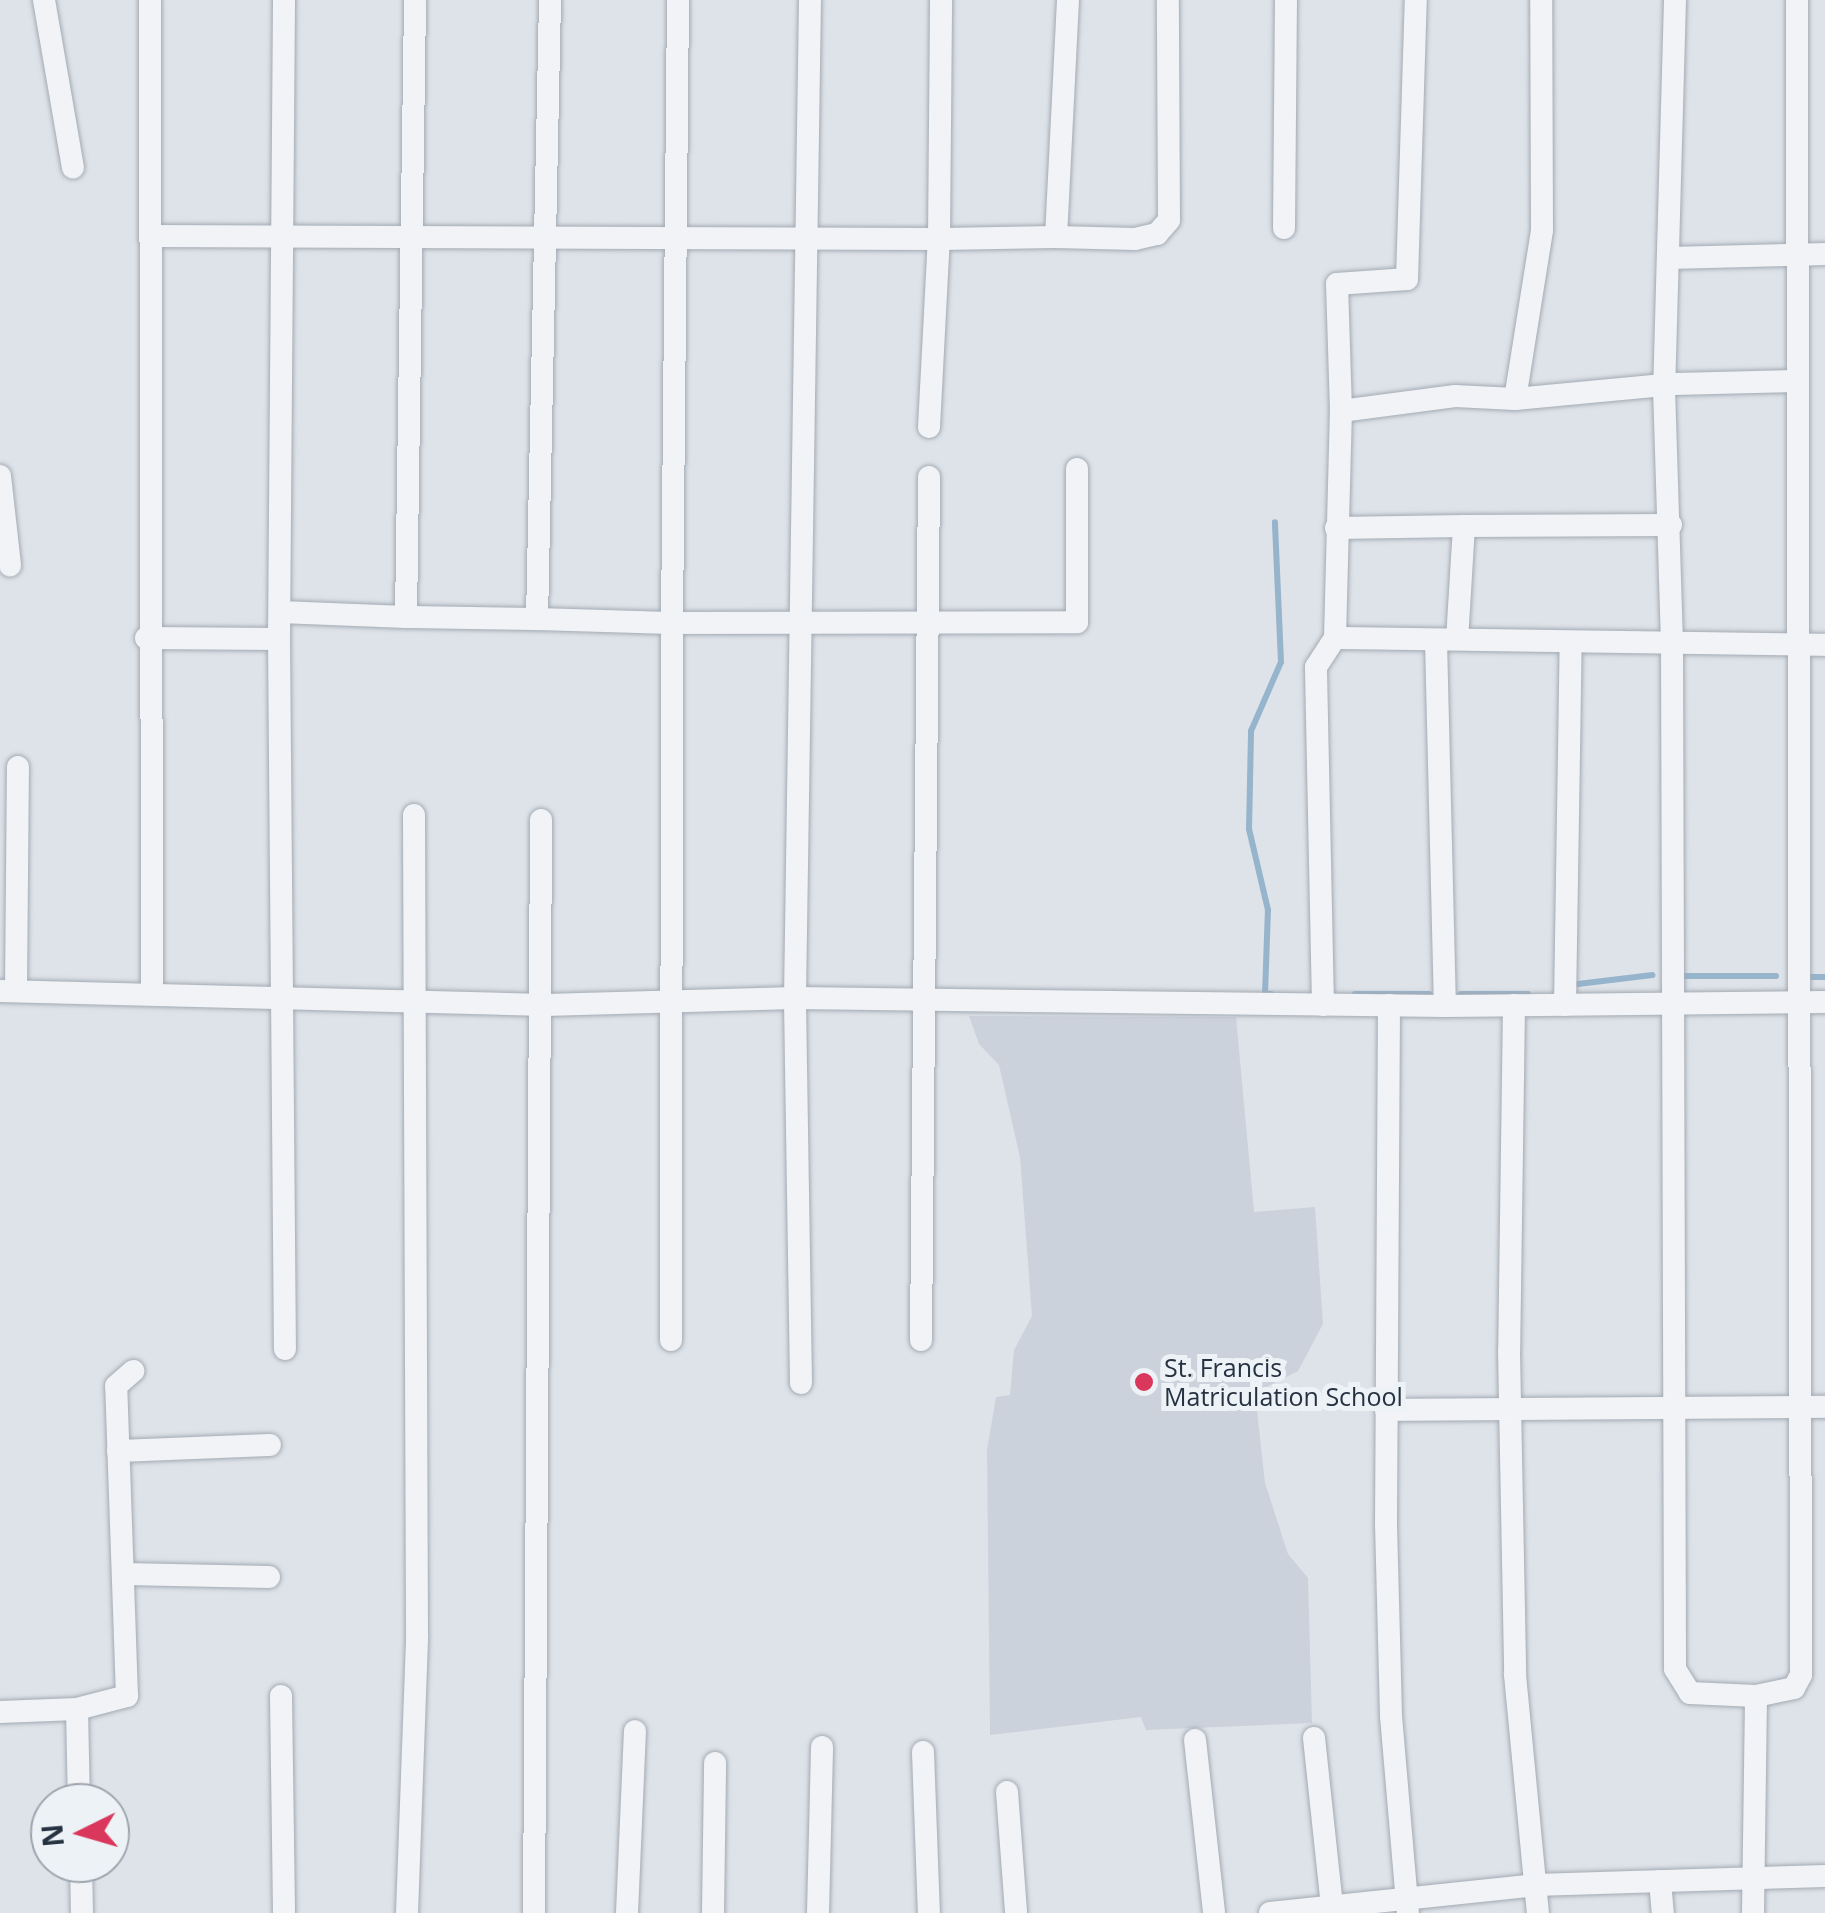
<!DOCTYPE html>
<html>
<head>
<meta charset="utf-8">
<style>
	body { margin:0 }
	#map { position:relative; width:1825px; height:1913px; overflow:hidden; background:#dee3e9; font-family:"Open Sans",sans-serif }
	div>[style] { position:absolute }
	.built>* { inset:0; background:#ccd2db }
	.stream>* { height:6px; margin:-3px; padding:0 3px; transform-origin:3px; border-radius:3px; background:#96b4cc }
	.roads { filter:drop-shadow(0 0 2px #a3aab3) drop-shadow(0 0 2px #a3aab3) }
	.minor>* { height:22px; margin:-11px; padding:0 11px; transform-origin:11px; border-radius:11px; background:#f1f3f7 }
	.dots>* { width:28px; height:28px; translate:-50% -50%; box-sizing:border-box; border:5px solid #edf2f6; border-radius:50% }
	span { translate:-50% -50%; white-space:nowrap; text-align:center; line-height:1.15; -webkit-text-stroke:10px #edf2f6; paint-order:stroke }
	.poi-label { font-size:25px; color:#263241 }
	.left { translate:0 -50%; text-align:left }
	.north { position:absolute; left:30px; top:1783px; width:100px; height:100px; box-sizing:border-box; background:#edf2f6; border:2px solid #9da5ae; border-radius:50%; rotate:265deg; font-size:28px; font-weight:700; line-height:40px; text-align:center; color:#263241 }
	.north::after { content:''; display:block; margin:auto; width:35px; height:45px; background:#d9385c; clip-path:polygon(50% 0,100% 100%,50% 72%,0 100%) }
</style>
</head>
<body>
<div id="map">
	<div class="built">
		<i style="clip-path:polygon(969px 1016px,1236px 1017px,1254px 1212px,1315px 1207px,1323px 1324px,1298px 1371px,1255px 1393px,1265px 1483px,1288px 1554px,1308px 1578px,1312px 1723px,1146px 1730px,1141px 1717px,990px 1735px,987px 1450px,996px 1397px,1010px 1395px,1014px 1350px,1032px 1316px,1020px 1157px,999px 1065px,979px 1044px)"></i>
	</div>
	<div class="stream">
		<i style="left:1684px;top:976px;width:92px"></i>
		<i style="left:1806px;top:977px;width:19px"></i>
		<i style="left:1578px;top:984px;width:75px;rotate:-6.9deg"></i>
		<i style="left:1271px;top:994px;width:6px;rotate:180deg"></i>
		<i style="left:1265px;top:994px;width:84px;rotate:-88deg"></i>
		<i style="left:1268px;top:910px;width:83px;rotate:-103.2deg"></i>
		<i style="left:1249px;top:829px;width:98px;rotate:-88.8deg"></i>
		<i style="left:1251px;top:731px;width:75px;rotate:-66.5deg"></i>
		<i style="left:1281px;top:662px;width:140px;rotate:-92.5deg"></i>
		<i style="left:1355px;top:994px;width:74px"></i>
		<i style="left:1461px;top:994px;width:67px"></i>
	</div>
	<div class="roads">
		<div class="minor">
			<i style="left:44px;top:0;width:170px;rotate:80.2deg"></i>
			<i style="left:150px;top:0;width:993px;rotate:89.88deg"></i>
			<i style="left:550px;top:0;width:619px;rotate:91.2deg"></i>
			<i style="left:537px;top:619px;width:135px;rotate:1.7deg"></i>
			<i style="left:672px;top:623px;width:623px;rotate:-89.45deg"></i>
			<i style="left:1675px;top:0;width:388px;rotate:91.6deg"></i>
			<i style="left:1664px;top:388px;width:256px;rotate:88.2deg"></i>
			<i style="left:1672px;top:644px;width:1025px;rotate:89.83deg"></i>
			<i style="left:1675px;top:1669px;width:28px;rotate:58deg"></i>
			<i style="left:1690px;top:1693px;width:66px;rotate:2.6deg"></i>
			<i style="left:1284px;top:228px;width:228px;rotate:-89.5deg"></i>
			<i style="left:150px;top:236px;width:789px;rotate:0.22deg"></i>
			<i style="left:939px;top:239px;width:239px;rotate:-89.5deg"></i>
			<i style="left:1056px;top:237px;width:79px;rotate:1.5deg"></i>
			<i style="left:1135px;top:239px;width:23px;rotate:-13deg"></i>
			<i style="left:1157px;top:234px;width:18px;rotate:-49deg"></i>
			<i style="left:1169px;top:220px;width:220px;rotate:-90.3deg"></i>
			<i style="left:1670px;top:258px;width:155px;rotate:-1.5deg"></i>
			<i style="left:1515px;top:399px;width:171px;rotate:-80.9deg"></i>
			<i style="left:1542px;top:230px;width:230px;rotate:-90.2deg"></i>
			<i style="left:1341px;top:411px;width:115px;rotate:-7.5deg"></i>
			<i style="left:1455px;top:396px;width:60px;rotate:2.9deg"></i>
			<i style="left:1515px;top:399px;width:160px;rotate:-5.4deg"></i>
			<i style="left:1674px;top:384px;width:122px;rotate:-1.4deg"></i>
			<i style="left:929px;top:427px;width:188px;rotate:-87deg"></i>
			<i style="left:939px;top:239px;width:117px;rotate:-1deg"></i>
			<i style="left:1056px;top:237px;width:237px;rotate:-87.1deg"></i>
			<i style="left:0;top:476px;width:90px;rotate:83.6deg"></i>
			<i style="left:1464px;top:526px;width:207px;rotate:-0.3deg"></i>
			<i style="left:1336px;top:528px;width:128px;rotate:-0.9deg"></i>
			<i style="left:1464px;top:526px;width:113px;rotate:93.5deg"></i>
			<i style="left:280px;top:612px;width:126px;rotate:2.3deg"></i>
			<i style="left:406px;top:617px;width:617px;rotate:-89.16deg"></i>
			<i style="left:406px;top:617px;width:131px;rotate:0.9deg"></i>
			<i style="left:146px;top:638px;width:133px;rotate:0.4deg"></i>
			<i style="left:279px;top:639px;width:639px;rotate:-89.55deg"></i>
			<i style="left:1335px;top:638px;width:490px;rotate:0.8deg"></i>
			<i style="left:279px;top:639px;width:710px;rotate:89.52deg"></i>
			<i style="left:1436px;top:641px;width:365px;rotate:88.6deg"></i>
			<i style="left:16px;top:990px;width:223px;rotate:-89.5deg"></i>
			<i style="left:0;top:991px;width:545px;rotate:1.47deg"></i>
			<i style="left:545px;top:1005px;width:250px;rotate:-1.6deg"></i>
			<i style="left:795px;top:998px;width:650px;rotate:0.71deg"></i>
			<i style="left:1445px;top:1006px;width:380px;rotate:-0.6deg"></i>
			<i style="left:1323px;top:1005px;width:338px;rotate:-91.2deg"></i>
			<i style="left:1316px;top:667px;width:35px;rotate:-57deg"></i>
			<i style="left:1335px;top:638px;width:227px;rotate:-88.5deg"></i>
			<i style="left:1341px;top:411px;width:127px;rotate:-91.8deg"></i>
			<i style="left:1337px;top:284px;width:70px;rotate:-4.1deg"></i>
			<i style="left:1407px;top:279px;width:279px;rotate:-88.2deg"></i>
			<i style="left:1389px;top:1005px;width:519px;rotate:90.33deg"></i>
			<i style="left:1386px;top:1524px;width:192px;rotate:88.5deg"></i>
			<i style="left:1391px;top:1716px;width:198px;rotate:85.1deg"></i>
			<i style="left:1514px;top:1005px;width:346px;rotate:90.8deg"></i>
			<i style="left:1509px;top:1351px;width:324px;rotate:88.9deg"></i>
			<i style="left:1515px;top:1675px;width:239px;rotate:84.5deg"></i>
			<i style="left:1565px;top:1005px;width:363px;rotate:-89.1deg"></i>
			<i style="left:671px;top:1340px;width:717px;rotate:-89.92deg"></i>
			<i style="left:672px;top:623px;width:405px;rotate:-0.1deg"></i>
			<i style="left:1077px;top:622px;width:153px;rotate:-90deg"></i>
			<i style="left:921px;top:1340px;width:863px;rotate:-89.47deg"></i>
			<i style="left:801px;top:1383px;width:385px;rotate:-90.9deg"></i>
			<i style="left:795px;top:998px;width:998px;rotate:-89.14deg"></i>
			<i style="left:1386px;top:1410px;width:439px;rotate:-0.4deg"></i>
			<i style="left:118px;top:1451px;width:152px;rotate:-2.3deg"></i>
			<i style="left:124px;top:1574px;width:145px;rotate:1.2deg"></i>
			<i style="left:281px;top:1696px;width:217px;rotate:89.2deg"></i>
			<i style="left:77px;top:1709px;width:52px;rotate:-14.6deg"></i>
			<i style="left:127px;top:1696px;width:310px;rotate:-92deg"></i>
			<i style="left:116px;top:1386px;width:23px;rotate:-41deg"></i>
			<i style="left:0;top:1712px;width:77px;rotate:-2.2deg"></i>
			<i style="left:77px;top:1709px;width:94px;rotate:88.8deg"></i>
			<i style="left:1314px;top:1738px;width:169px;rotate:83.9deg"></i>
			<i style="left:1195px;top:1740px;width:174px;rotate:83.7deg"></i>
			<i style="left:923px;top:1752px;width:161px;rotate:87.9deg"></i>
			<i style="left:1007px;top:1792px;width:121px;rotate:85.7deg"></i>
			<i style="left:81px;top:1863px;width:50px;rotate:88.9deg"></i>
			<i style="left:1660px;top:1881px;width:32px;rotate:85deg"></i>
			<i style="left:407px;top:1913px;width:278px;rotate:-87.9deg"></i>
			<i style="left:417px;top:1635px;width:820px;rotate:-90.21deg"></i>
			<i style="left:534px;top:1913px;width:1093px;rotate:-89.63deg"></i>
			<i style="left:627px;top:1913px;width:182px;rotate:-87.5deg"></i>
			<i style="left:713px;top:1913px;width:150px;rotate:-89.2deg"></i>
			<i style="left:818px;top:1913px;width:166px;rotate:-88.6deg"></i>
			<i style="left:1270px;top:1913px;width:266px;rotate:-6deg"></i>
			<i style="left:1535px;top:1885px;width:290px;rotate:-1.8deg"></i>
			<i style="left:1753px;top:1913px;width:217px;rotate:-89.2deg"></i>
			<i style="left:1756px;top:1696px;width:39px;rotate:-12deg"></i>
			<i style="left:1794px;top:1688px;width:15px;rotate:-62deg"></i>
			<i style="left:1801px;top:1675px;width:1675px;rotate:-90.14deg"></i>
		</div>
	</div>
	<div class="dots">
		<i style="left:1144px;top:1382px;background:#d9385c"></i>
	</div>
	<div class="poi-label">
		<span class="left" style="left:1164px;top:1382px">St. Francis<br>Matriculation School</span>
	</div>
	<div class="north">N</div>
</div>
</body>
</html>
